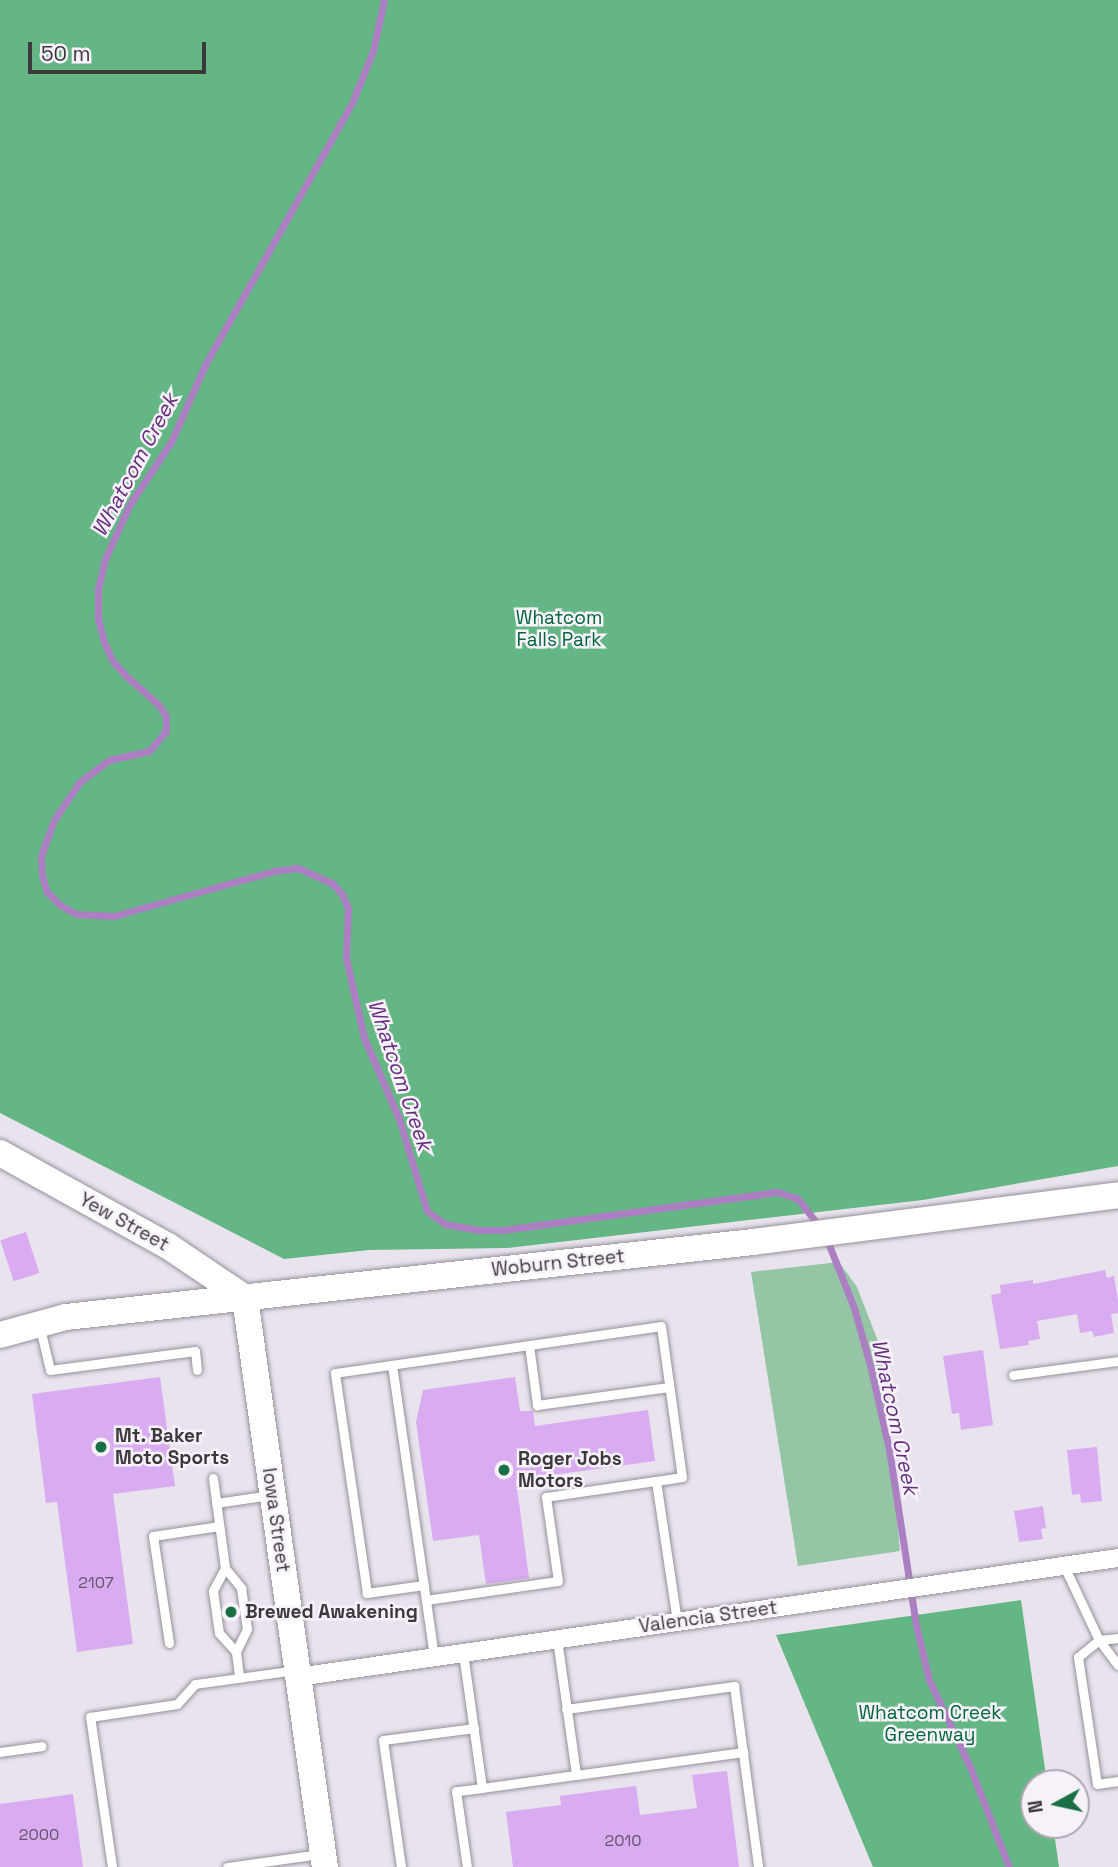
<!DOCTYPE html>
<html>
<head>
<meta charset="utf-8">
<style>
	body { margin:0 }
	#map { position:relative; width:1118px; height:1867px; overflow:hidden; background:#e9e3ed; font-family:"Space Grotesk",sans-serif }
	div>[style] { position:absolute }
	.green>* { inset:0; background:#94c5a5 }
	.forest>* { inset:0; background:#65b685 }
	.stream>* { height:7px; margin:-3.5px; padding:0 3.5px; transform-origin:3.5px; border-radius:3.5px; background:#ab7fc2 }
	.building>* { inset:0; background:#d9abf1; transform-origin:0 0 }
	.roads { filter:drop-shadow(0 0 2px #969199) drop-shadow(0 0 2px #969199) }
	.lane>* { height:9px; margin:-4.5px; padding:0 4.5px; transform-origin:4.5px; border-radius:4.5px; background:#fff }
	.street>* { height:18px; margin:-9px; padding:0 9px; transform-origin:9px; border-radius:9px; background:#fff }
	.secondary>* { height:26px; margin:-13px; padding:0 13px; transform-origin:13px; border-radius:13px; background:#fff }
	.dots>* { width:19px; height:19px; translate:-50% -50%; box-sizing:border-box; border:4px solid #f7f1fa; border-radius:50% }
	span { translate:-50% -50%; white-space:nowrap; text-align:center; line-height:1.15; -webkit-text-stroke:5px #f7f1fa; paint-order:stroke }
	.number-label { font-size:16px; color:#63566a }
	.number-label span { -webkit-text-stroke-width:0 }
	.park-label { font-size:19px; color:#00673a }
	.street-label { font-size:19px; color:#3c393d }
	.poi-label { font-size:19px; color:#3c393d; font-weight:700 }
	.left { translate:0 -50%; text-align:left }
	.water-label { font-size:21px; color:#642c7d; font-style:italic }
	.north { position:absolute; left:1020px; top:1769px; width:70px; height:70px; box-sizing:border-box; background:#f7f1fa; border:2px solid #aca7ae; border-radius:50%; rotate:262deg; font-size:19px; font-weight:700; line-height:28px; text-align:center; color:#3c393d }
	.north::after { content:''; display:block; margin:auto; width:24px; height:32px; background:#187044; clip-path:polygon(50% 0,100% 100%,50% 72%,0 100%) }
	.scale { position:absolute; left:28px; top:42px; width:178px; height:32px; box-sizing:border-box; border:4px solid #3c393d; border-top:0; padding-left:9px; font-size:21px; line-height:24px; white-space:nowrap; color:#3c393d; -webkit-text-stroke:5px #f7f1fa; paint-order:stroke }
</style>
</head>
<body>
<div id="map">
	<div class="green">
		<i style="clip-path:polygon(839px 1262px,857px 1287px,881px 1349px,900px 1551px,798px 1566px,751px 1272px)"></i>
	</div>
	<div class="forest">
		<i style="clip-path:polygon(0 0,1118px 0,1118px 1166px,923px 1200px,507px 1248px,369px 1250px,284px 1259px,0 1113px)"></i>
		<i style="clip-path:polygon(1021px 1600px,1047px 1783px,1034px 1783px,1034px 1825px,1053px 1825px,1059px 1867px,873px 1867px,776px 1635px)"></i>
	</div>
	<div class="stream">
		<i style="left:384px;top:0;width:52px;rotate:102.2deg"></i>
		<i style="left:373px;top:51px;width:56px;rotate:112deg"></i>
		<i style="left:352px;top:103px;width:300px;rotate:119.3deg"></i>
		<i style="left:205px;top:365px;width:84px;rotate:113.8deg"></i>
		<i style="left:171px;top:442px;width:74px;rotate:123.5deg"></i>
		<i style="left:130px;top:504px;width:60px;rotate:114.4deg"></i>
		<i style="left:105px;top:559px;width:31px;rotate:103deg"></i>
		<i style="left:98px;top:589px;width:29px;rotate:90deg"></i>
		<i style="left:98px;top:618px;width:25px;rotate:76deg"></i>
		<i style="left:104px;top:642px;width:20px;rotate:66deg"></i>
		<i style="left:112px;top:660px;width:21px;rotate:49deg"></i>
		<i style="left:126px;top:676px;width:43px;rotate:41.2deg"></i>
		<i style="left:158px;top:704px;width:14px;rotate:56deg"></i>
		<i style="left:166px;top:716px;width:15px;rotate:90deg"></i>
		<i style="left:166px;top:731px;width:26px;rotate:130deg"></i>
		<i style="left:149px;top:751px;width:41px;rotate:167.3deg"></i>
		<i style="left:109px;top:760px;width:38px;rotate:143deg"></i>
		<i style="left:79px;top:783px;width:45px;rotate:124deg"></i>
		<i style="left:54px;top:820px;width:37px;rotate:110deg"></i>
		<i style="left:41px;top:855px;width:21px;rotate:87deg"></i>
		<i style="left:42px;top:876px;width:17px;rotate:73deg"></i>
		<i style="left:47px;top:892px;width:18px;rotate:45deg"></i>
		<i style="left:60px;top:905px;width:18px;rotate:29deg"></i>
		<i style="left:76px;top:914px;width:38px;rotate:3deg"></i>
		<i style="left:114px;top:916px;width:166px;rotate:-15.7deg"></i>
		<i style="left:274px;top:871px;width:24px;rotate:-7deg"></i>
		<i style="left:298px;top:868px;width:37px;rotate:24deg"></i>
		<i style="left:332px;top:883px;width:15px;rotate:48deg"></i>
		<i style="left:342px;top:894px;width:15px;rotate:67deg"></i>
		<i style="left:348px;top:908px;width:50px;rotate:92.3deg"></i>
		<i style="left:346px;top:958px;width:82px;rotate:77.3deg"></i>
		<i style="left:364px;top:1038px;width:88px;rotate:66.6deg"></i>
		<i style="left:399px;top:1119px;width:96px;rotate:73.1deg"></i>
		<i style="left:427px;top:1211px;width:22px;rotate:36deg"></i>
		<i style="left:445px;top:1224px;width:36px;rotate:10deg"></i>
		<i style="left:480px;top:1230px;width:23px"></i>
		<i style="left:503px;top:1230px;width:278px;rotate:-7.9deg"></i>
		<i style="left:778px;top:1192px;width:21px;rotate:19deg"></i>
		<i style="left:798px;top:1199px;width:34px;rotate:52deg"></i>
		<i style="left:827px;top:1240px;width:73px;rotate:68.3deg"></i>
		<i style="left:854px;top:1308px;width:63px;rotate:74.4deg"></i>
		<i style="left:871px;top:1369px;width:82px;rotate:77.3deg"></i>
		<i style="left:889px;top:1449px;width:178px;rotate:81.3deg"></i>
		<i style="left:916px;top:1625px;width:57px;rotate:76.7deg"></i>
		<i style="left:929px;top:1680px;width:96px;rotate:64.8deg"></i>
		<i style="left:970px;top:1767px;width:107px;rotate:68.7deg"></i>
	</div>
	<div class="building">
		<i style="left:26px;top:1232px;width:43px;height:27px;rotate:72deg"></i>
		<i style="clip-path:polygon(1105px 1270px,1107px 1278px,1114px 1276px,1118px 1300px,1118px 1313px,1111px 1314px,1114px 1333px,1094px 1337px,1092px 1331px,1080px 1333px,1077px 1314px,1037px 1321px,1040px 1339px,1028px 1341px,1029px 1345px,1000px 1349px,991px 1295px,1001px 1293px,1000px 1285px,1033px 1280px,1033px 1284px)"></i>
		<i style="clip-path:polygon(983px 1350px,993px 1425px,961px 1430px,959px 1413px,952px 1414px,943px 1356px)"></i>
		<i style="clip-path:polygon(160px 1377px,175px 1486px,113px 1494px,133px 1644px,77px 1652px,57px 1502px,46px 1503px,32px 1394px)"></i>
		<i style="clip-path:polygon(515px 1377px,520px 1411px,533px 1411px,535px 1426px,648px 1410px,655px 1461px,516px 1480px,529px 1578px,486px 1584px,479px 1535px,433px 1541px,416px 1422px,423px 1390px)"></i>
		<i style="clip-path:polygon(1097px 1447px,1102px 1501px,1081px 1503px,1080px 1494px,1072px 1495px,1067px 1450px)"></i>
		<i style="clip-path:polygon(1043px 1506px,1046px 1528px,1041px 1529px,1043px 1539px,1019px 1542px,1014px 1511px)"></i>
		<i style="clip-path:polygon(727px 1771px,739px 1867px,513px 1867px,506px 1812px,561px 1805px,560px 1796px,636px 1786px,640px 1815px,697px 1808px,692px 1775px)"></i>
		<i style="clip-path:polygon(73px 1794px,83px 1867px,0 1867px,0 1804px)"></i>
	</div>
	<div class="roads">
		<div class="lane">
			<i style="left:40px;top:1328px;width:43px;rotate:76.6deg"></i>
			<i style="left:50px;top:1370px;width:146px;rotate:-7.5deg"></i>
			<i style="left:195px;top:1351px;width:19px;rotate:84deg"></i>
			<i style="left:529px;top:1345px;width:61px;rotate:82.4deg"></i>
			<i style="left:537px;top:1405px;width:133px;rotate:-7.8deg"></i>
			<i style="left:392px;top:1365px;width:295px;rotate:81.8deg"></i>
			<i style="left:1013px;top:1375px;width:106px;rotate:-7.6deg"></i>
			<i style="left:213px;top:1478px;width:91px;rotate:82.4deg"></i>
			<i style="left:225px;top:1568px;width:26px;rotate:118deg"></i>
			<i style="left:213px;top:1591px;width:42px;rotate:81.9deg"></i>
			<i style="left:219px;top:1633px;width:25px;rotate:48deg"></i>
			<i style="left:236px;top:1652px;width:26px;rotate:83deg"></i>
			<i style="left:216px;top:1503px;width:56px;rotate:-8.3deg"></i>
			<i style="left:1064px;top:1566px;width:82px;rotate:64.7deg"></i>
			<i style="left:1099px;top:1640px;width:31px;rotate:53deg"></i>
			<i style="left:225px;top:1568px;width:26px;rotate:51deg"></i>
			<i style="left:241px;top:1588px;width:41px;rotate:81.7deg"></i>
			<i style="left:247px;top:1629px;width:25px;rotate:116deg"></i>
			<i style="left:424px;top:1585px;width:58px;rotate:172deg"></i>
			<i style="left:367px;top:1593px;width:222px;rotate:-98.3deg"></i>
			<i style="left:335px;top:1373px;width:329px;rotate:-8.2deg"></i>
			<i style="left:661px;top:1326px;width:152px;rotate:82.1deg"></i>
			<i style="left:682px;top:1477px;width:26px;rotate:171deg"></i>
			<i style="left:656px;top:1481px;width:143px;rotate:81.5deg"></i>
			<i style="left:426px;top:1600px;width:133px;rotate:-8.2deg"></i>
			<i style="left:558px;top:1581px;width:85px;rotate:-98.1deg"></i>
			<i style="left:546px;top:1497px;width:111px;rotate:-8.3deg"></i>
			<i style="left:1118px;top:1638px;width:19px;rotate:174deg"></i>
			<i style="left:1099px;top:1640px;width:27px;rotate:141deg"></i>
			<i style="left:1078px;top:1657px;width:128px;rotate:81.5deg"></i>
			<i style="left:1097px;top:1784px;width:21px;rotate:-8deg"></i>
			<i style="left:557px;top:1639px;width:137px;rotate:82deg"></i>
			<i style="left:576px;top:1775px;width:169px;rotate:-7.8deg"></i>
			<i style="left:169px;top:1643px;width:108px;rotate:-98.5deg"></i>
			<i style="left:153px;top:1536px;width:67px;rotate:-8.6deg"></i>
			<i style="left:463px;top:1653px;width:136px;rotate:82deg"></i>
			<i style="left:482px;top:1788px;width:26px;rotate:173deg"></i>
			<i style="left:456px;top:1791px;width:77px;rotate:81.8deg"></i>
			<i style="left:566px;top:1709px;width:170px;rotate:-7.8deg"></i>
			<i style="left:734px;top:1686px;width:183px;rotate:82.4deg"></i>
			<i style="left:0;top:1752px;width:42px;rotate:-8.1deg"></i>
			<i style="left:482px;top:1788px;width:95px;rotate:-7.9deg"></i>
			<i style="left:112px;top:1867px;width:152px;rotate:-98.3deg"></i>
			<i style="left:90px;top:1717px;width:88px;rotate:-8.5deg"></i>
			<i style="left:177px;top:1704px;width:27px;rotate:-48deg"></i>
			<i style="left:195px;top:1684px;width:102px;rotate:-7.9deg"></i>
			<i style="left:227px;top:1867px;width:93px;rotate:-8deg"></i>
			<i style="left:401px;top:1867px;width:128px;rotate:-98.1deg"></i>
			<i style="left:383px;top:1740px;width:92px;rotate:-7.5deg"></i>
		</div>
		<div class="street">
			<i style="left:298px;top:1677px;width:829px;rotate:-8.26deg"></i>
		</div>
		<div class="secondary">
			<i style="left:0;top:1153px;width:192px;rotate:29deg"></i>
			<i style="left:168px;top:1246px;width:93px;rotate:34deg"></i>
			<i style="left:245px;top:1298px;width:575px;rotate:82deg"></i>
			<i style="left:0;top:1335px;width:68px;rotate:-15.3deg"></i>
			<i style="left:66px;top:1317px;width:691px;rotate:-6.23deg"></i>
			<i style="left:753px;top:1242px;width:368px;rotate:-7.3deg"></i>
		</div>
	</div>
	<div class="dots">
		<i style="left:101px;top:1447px;background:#187044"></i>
		<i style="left:504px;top:1470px;background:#187044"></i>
		<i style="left:231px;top:1612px;background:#187044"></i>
	</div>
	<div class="number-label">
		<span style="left:96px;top:1583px">2107</span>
		<span style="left:39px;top:1835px">2000</span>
		<span style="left:623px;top:1841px">2010</span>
	</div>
	<div class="park-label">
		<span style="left:559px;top:629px">Whatcom<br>Falls Park</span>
		<span style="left:930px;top:1724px">Whatcom Creek<br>Greenway</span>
	</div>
	<div class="street-label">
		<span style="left:124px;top:1222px;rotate:29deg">Yew Street</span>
		<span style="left:558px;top:1263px;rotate:-6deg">Woburn Street</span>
		<span style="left:276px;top:1520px;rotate:82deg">Iowa Street</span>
		<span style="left:708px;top:1617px;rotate:-8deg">Valencia Street</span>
	</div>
	<div class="poi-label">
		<span class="left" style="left:115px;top:1447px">Mt. Baker<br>Moto Sports</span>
		<span class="left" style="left:518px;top:1470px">Roger Jobs<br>Motors</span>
		<span class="left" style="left:245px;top:1612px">Brewed Awakening</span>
	</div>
	<div class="water-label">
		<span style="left:135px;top:465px;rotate:-62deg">Whatcom Creek</span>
		<span style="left:400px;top:1075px;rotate:71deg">Whatcom Creek</span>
		<span style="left:895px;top:1417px;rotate:78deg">Whatcom Creek</span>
	</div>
	<div class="north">N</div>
	<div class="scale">50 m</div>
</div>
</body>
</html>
